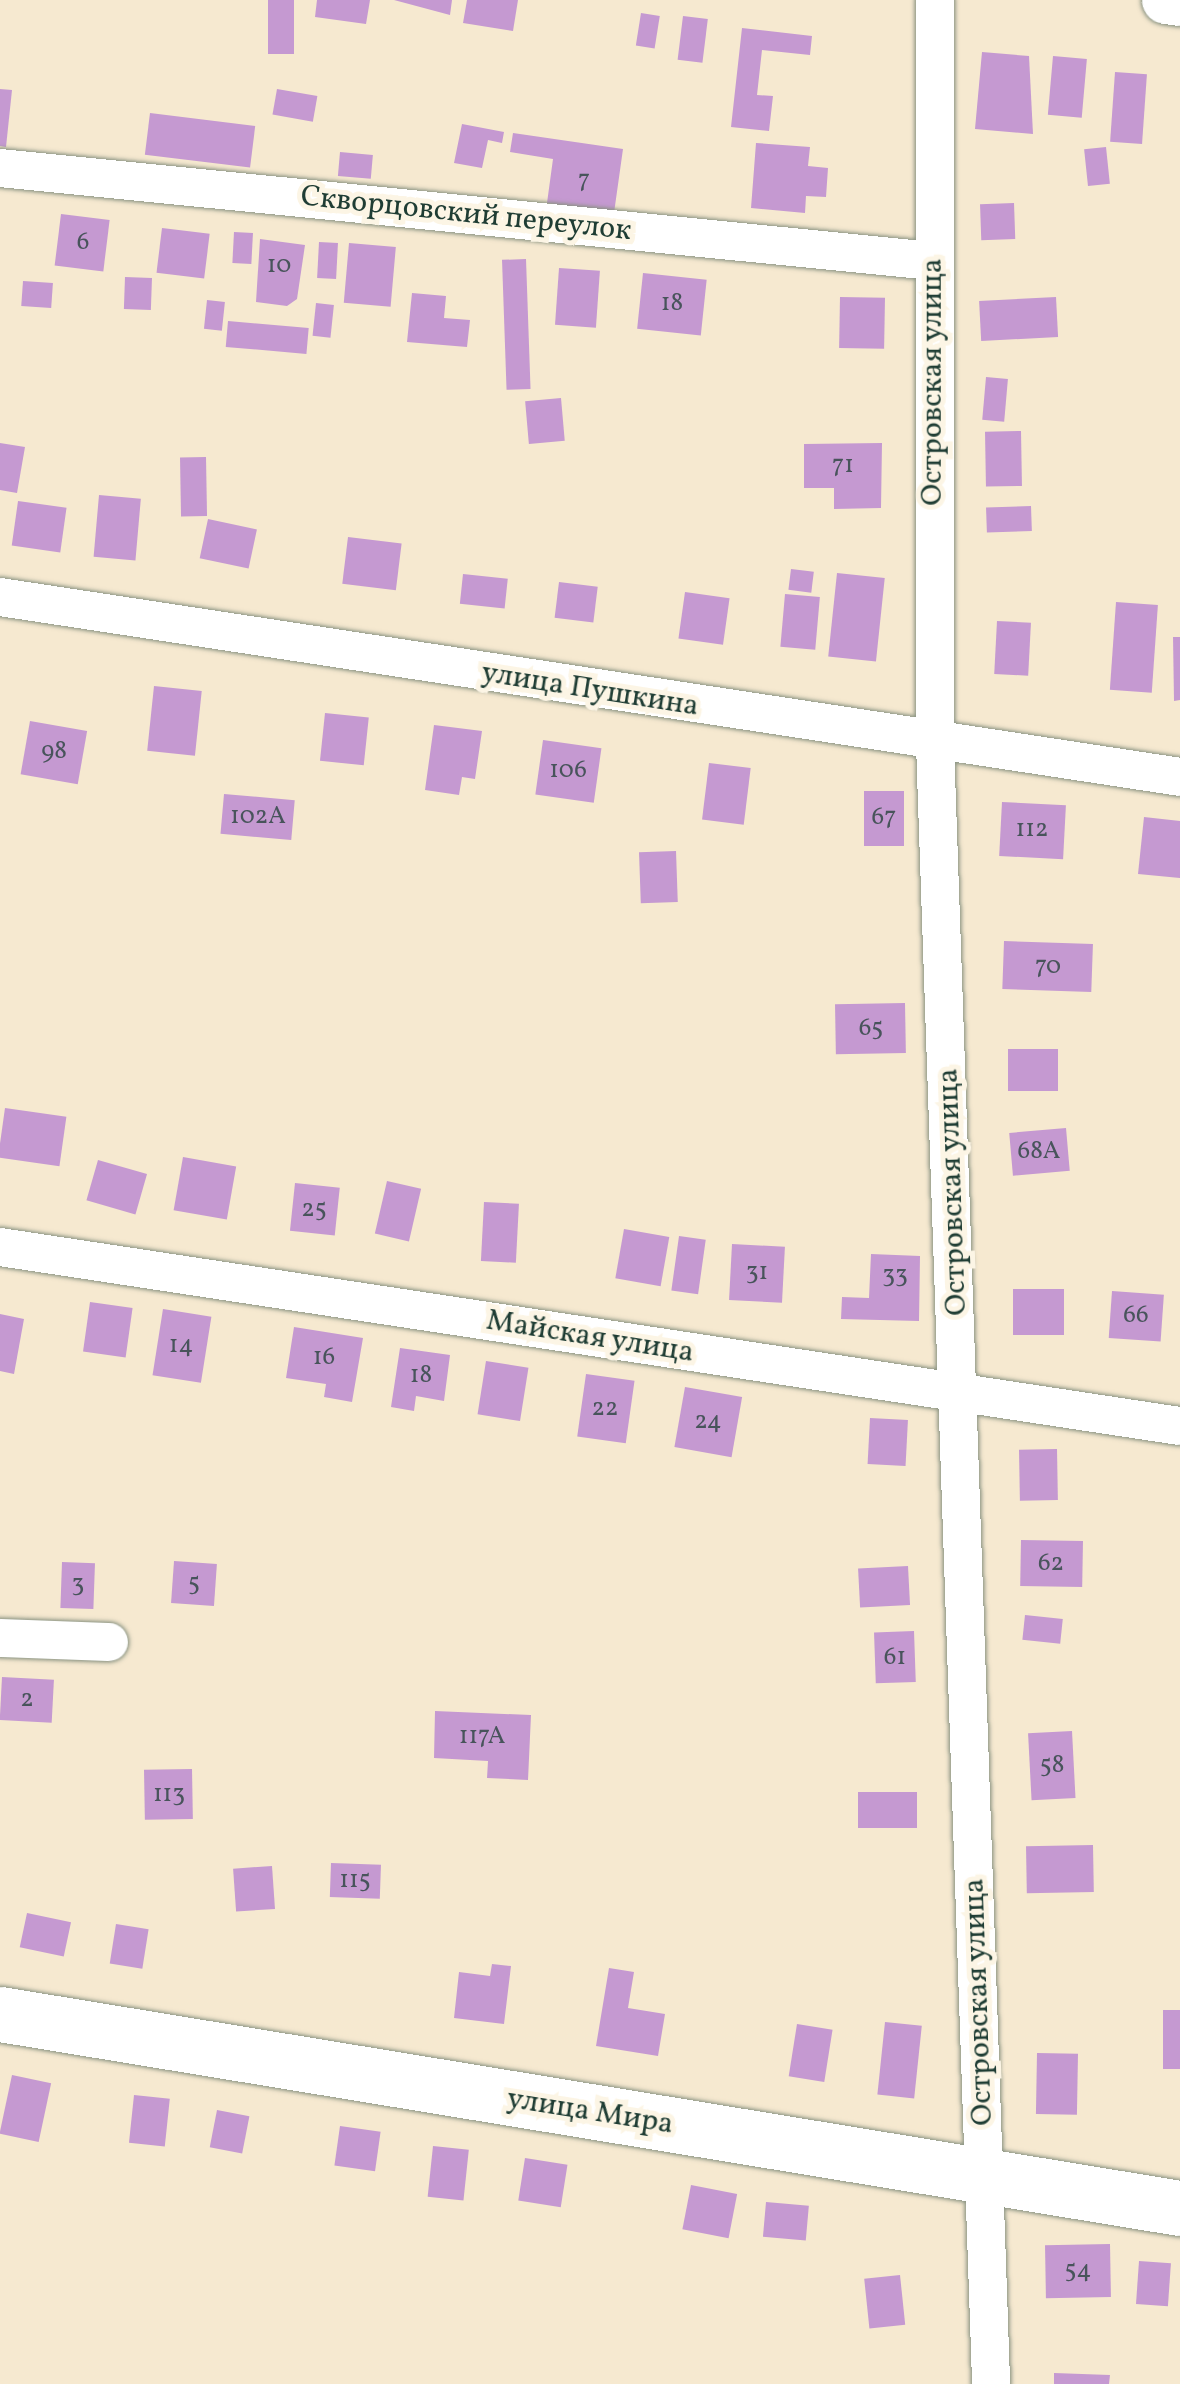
<!DOCTYPE html>
<html>
<head>
<meta charset="utf-8">
<style>
	body { margin:0 }
	#map { position:relative; width:1180px; height:2384px; overflow:hidden; background:#f6e9d0; font-family:Vollkorn,serif }
	div>[style] { position:absolute }
	.building>* { inset:0; background:#c599d1; transform-origin:0 0 }
	.roads { filter:drop-shadow(0 0 2px #8a9382) drop-shadow(0 0 2px #8a9382) }
	.minor>* { height:38px; margin:-19px; padding:0 19px; transform-origin:19px; border-radius:19px; background:#fff }
	.tertiary>* { height:48px; margin:-24px; padding:0 24px; transform-origin:24px; border-radius:24px; background:#fff }
	.secondary>* { height:55px; margin:-27.5px; padding:0 27.5px; transform-origin:27.5px; border-radius:27.5px; background:#fff }
	span { translate:-50% -50%; white-space:nowrap; text-align:center; line-height:1.15; -webkit-text-stroke:10px #fcf5e5; paint-order:stroke }
	.number-label { font-size:25px; color:#48545b }
	.number-label span { -webkit-text-stroke-width:0 }
	.street-label { font-size:30px; color:#1f3d34 }
</style>
</head>
<body>
<div id="map">
	<div class="building">
		<i style="left:268px;top:0;width:26px;height:54px"></i>
		<i style="clip-path:polygon(317px 0,370px 0,366px 24px,315px 17px)"></i>
		<i style="clip-path:polygon(394px 0,452px 0,450px 15px)"></i>
		<i style="clip-path:polygon(467px 0,518px 0,513px 31px,463px 23px)"></i>
		<i style="left:641px;top:13px;width:19px;height:33px;rotate:9deg"></i>
		<i style="left:683px;top:16px;width:25px;height:44px;rotate:7deg"></i>
		<i style="clip-path:polygon(742px 28px,812px 36px,810px 55px,762px 50px,757px 95px,773px 96px,769px 131px,731px 127px)"></i>
		<i style="clip-path:polygon(982px 52px,1029px 56px,1033px 134px,975px 129px)"></i>
		<i style="left:1053px;top:56px;width:34px;height:59px;rotate:5deg"></i>
		<i style="left:1115px;top:72px;width:32px;height:70px;rotate:4deg"></i>
		<i style="clip-path:polygon(0 89px,12px 90px,6px 147px,0 146px)"></i>
		<i style="left:277px;top:89px;width:41px;height:26px;rotate:10deg"></i>
		<i style="left:150px;top:113px;width:106px;height:42px;rotate:7deg"></i>
		<i style="clip-path:polygon(462px 124px,504px 132px,502px 143px,488px 140px,482px 168px,454px 163px)"></i>
		<i style="clip-path:polygon(513px 133px,623px 149px,614px 213px,547px 203px,553px 159px,510px 152px)"></i>
		<i style="clip-path:polygon(756px 143px,810px 147px,808px 166px,828px 168px,826px 197px,806px 196px,805px 213px,751px 208px)"></i>
		<i style="left:1106px;top:147px;width:37px;height:22px;rotate:84deg"></i>
		<i style="left:340px;top:152px;width:33px;height:24px;rotate:5deg"></i>
		<i style="left:1014px;top:203px;width:36px;height:34px;rotate:88deg"></i>
		<i style="left:61px;top:214px;width:49px;height:52px;rotate:7deg"></i>
		<i style="left:162px;top:228px;width:48px;height:45px;rotate:7deg"></i>
		<i style="left:234px;top:232px;width:19px;height:31px;rotate:3deg"></i>
		<i style="clip-path:polygon(260px 239px,305px 245px,297px 299px,287px 306px,256px 302px)"></i>
		<i style="left:319px;top:242px;width:19px;height:36px;rotate:3deg"></i>
		<i style="left:349px;top:243px;width:47px;height:60px;rotate:5deg"></i>
		<i style="left:526px;top:259px;width:130px;height:24px;rotate:88deg"></i>
		<i style="left:559px;top:268px;width:41px;height:57px;rotate:4deg"></i>
		<i style="left:643px;top:273px;width:64px;height:56px;rotate:6deg"></i>
		<i style="left:125px;top:277px;width:27px;height:32px;rotate:2deg"></i>
		<i style="left:23px;top:281px;width:30px;height:25px;rotate:4deg"></i>
		<i style="clip-path:polygon(412px 293px,446px 296px,444px 318px,470px 320px,467px 347px,407px 342px)"></i>
		<i style="left:840px;top:297px;width:45px;height:51px;rotate:1deg"></i>
		<i style="left:1056px;top:297px;width:40px;height:77px;rotate:87deg"></i>
		<i style="left:207px;top:300px;width:18px;height:29px;rotate:6deg"></i>
		<i style="left:316px;top:303px;width:18px;height:33px;rotate:6deg"></i>
		<i style="left:228px;top:321px;width:81px;height:26px;rotate:5deg"></i>
		<i style="left:986px;top:377px;width:22px;height:43px;rotate:5deg"></i>
		<i style="left:561px;top:398px;width:43px;height:36px;rotate:85deg"></i>
		<i style="left:1021px;top:431px;width:55px;height:36px;rotate:89deg"></i>
		<i style="clip-path:polygon(0 443px,25px 447px,17px 493px,0 490px)"></i>
		<i style="clip-path:polygon(882px 443px,881px 508px,834px 509px,834px 488px,804px 488px,804px 444px)"></i>
		<i style="left:206px;top:457px;width:59px;height:26px;rotate:89deg"></i>
		<i style="left:99px;top:495px;width:42px;height:62px;rotate:5deg"></i>
		<i style="left:18px;top:501px;width:49px;height:45px;rotate:8deg"></i>
		<i style="left:1031px;top:506px;width:25px;height:45px;rotate:88deg"></i>
		<i style="left:208px;top:519px;width:50px;height:40px;rotate:12deg"></i>
		<i style="left:348px;top:537px;width:54px;height:47px;rotate:7deg"></i>
		<i style="left:791px;top:569px;width:23px;height:21px;rotate:7deg"></i>
		<i style="left:837px;top:573px;width:48px;height:84px;rotate:6deg"></i>
		<i style="left:463px;top:574px;width:45px;height:30px;rotate:6deg"></i>
		<i style="left:559px;top:582px;width:39px;height:36px;rotate:7deg"></i>
		<i style="left:685px;top:592px;width:45px;height:47px;rotate:8deg"></i>
		<i style="left:785px;top:594px;width:35px;height:53px;rotate:5deg"></i>
		<i style="left:1116px;top:602px;width:42px;height:88px;rotate:4deg"></i>
		<i style="left:997px;top:621px;width:34px;height:53px;rotate:3deg"></i>
		<i style="clip-path:polygon(1173px 637px,1180px 637px,1180px 700px,1174px 701px)"></i>
		<i style="left:154px;top:686px;width:48px;height:65px;rotate:6deg"></i>
		<i style="left:325px;top:713px;width:44px;height:48px;rotate:6deg"></i>
		<i style="left:30px;top:721px;width:58px;height:54px;rotate:10deg"></i>
		<i style="clip-path:polygon(434px 725px,482px 731px,475px 779px,462px 777px,459px 795px,425px 790px)"></i>
		<i style="left:543px;top:740px;width:59px;height:55px;rotate:8deg"></i>
		<i style="left:709px;top:763px;width:42px;height:57px;rotate:7deg"></i>
		<i style="left:864px;top:791px;width:40px;height:55px"></i>
		<i style="left:224px;top:794px;width:71px;height:40px;rotate:5deg"></i>
		<i style="left:1002px;top:802px;width:64px;height:54px;rotate:3deg"></i>
		<i style="clip-path:polygon(1144px 817px,1180px 821px,1180px 878px,1138px 874px)"></i>
		<i style="left:676px;top:851px;width:51px;height:37px;rotate:88deg"></i>
		<i style="left:1004px;top:941px;width:89px;height:48px;rotate:2deg"></i>
		<i style="left:905px;top:1003px;width:50px;height:70px;rotate:89deg"></i>
		<i style="left:1008px;top:1049px;width:50px;height:42px"></i>
		<i style="left:5px;top:1108px;width:62px;height:50px;rotate:8deg"></i>
		<i style="left:1066px;top:1128px;width:43px;height:57px;rotate:85deg"></i>
		<i style="left:183px;top:1157px;width:54px;height:54px;rotate:10deg"></i>
		<i style="left:98px;top:1160px;width:51px;height:42px;rotate:16deg"></i>
		<i style="left:387px;top:1181px;width:35px;height:54px;rotate:13deg"></i>
		<i style="left:295px;top:1183px;width:45px;height:48px;rotate:6deg"></i>
		<i style="left:484px;top:1202px;width:35px;height:59px;rotate:3deg"></i>
		<i style="left:624px;top:1229px;width:46px;height:50px;rotate:10deg"></i>
		<i style="left:679px;top:1236px;width:27px;height:55px;rotate:8deg"></i>
		<i style="left:732px;top:1244px;width:53px;height:56px;rotate:3deg"></i>
		<i style="clip-path:polygon(871px 1254px,920px 1256px,919px 1321px,841px 1319px,842px 1297px,869px 1298px)"></i>
		<i style="left:1013px;top:1289px;width:51px;height:46px"></i>
		<i style="left:1112px;top:1291px;width:52px;height:47px;rotate:4deg"></i>
		<i style="left:90px;top:1302px;width:43px;height:50px;rotate:8deg"></i>
		<i style="left:163px;top:1309px;width:49px;height:67px;rotate:9deg"></i>
		<i style="clip-path:polygon(0 1314px,24px 1319px,14px 1374px,0 1371px)"></i>
		<i style="clip-path:polygon(294px 1327px,363px 1338px,352px 1402px,324px 1397px,326px 1384px,286px 1378px)"></i>
		<i style="clip-path:polygon(400px 1348px,450px 1355px,444px 1401px,416px 1396px,414px 1411px,391px 1407px)"></i>
		<i style="left:486px;top:1361px;width:43px;height:54px;rotate:9deg"></i>
		<i style="left:586px;top:1374px;width:49px;height:63px;rotate:8deg"></i>
		<i style="left:685px;top:1387px;width:58px;height:61px;rotate:10deg"></i>
		<i style="left:870px;top:1418px;width:38px;height:46px;rotate:3deg"></i>
		<i style="left:1057px;top:1449px;width:51px;height:38px;rotate:89deg"></i>
		<i style="left:1021px;top:1540px;width:62px;height:46px;rotate:1deg"></i>
		<i style="left:174px;top:1561px;width:43px;height:42px;rotate:4deg"></i>
		<i style="left:62px;top:1562px;width:33px;height:46px;rotate:2deg"></i>
		<i style="left:908px;top:1566px;width:39px;height:50px;rotate:87deg"></i>
		<i style="left:1025px;top:1615px;width:38px;height:25px;rotate:6deg"></i>
		<i style="left:914px;top:1631px;width:51px;height:40px;rotate:88deg"></i>
		<i style="left:2px;top:1677px;width:52px;height:43px;rotate:3deg"></i>
		<i style="clip-path:polygon(435px 1711px,531px 1715px,528px 1780px,487px 1778px,488px 1761px,434px 1758px)"></i>
		<i style="left:1072px;top:1731px;width:67px;height:44px;rotate:87deg"></i>
		<i style="left:192px;top:1769px;width:50px;height:48px;rotate:89deg"></i>
		<i style="left:917px;top:1792px;width:36px;height:59px;rotate:90deg"></i>
		<i style="left:1093px;top:1845px;width:47px;height:67px;rotate:89deg"></i>
		<i style="left:331px;top:1863px;width:50px;height:34px;rotate:2deg"></i>
		<i style="left:272px;top:1866px;width:43px;height:39px;rotate:86deg"></i>
		<i style="left:27px;top:1913px;width:45px;height:35px;rotate:12deg"></i>
		<i style="left:116px;top:1924px;width:33px;height:40px;rotate:9deg"></i>
		<i style="clip-path:polygon(492px 1964px,511px 1966px,504px 2024px,454px 2018px,459px 1972px,490px 1976px)"></i>
		<i style="clip-path:polygon(609px 1968px,634px 1972px,628px 2008px,665px 2014px,658px 2056px,596px 2046px)"></i>
		<i style="left:1163px;top:2010px;width:17px;height:59px"></i>
		<i style="left:885px;top:2022px;width:37px;height:73px;rotate:6deg"></i>
		<i style="left:797px;top:2024px;width:36px;height:53px;rotate:9deg"></i>
		<i style="left:1037px;top:2053px;width:41px;height:61px;rotate:1deg"></i>
		<i style="left:12px;top:2075px;width:40px;height:60px;rotate:12deg"></i>
		<i style="left:134px;top:2095px;width:36px;height:48px;rotate:6deg"></i>
		<i style="left:217px;top:2110px;width:33px;height:38px;rotate:11deg"></i>
		<i style="left:340px;top:2126px;width:41px;height:40px;rotate:8deg"></i>
		<i style="left:433px;top:2146px;width:36px;height:51px;rotate:6deg"></i>
		<i style="left:525px;top:2158px;width:43px;height:43px;rotate:9deg"></i>
		<i style="left:691px;top:2185px;width:47px;height:45px;rotate:11deg"></i>
		<i style="left:766px;top:2202px;width:43px;height:35px;rotate:5deg"></i>
		<i style="left:1110px;top:2244px;width:53px;height:65px;rotate:89deg"></i>
		<i style="left:1139px;top:2261px;width:32px;height:43px;rotate:4deg"></i>
		<i style="left:900px;top:2275px;width:50px;height:36px;rotate:84deg"></i>
		<i style="clip-path:polygon(1054px 2373px,1110px 2375px,1109px 2384px,1054px 2384px)"></i>
	</div>
	<div class="roads">
		<div class="minor">
			<i style="left:935px;top:0;width:744px;rotate:90deg"></i>
			<i style="left:935px;top:744px;width:1641px;rotate:88.04deg"></i>
			<i style="left:0;top:168px;width:937px;rotate:5.7deg"></i>
			<i style="left:0;top:597px;width:1194px;rotate:8.67deg"></i>
			<i style="left:0;top:1247px;width:1193px;rotate:8.63deg"></i>
			<i style="left:0;top:1638px;width:109px;rotate:2.1deg"></i>
		</div>
		<div class="tertiary">
			<i style="left:1166px;top:0;width:14px;rotate:8deg"></i>
		</div>
		<div class="secondary">
			<i style="left:0;top:2014px;width:1196px;rotate:9.34deg"></i>
		</div>
	</div>
	<div class="number-label">
		<span style="left:584px;top:181px">7</span>
		<span style="left:83px;top:243px">6</span>
		<span style="left:279px;top:266px">10</span>
		<span style="left:672px;top:304px">18</span>
		<span style="left:843px;top:466px">71</span>
		<span style="left:54px;top:752px">98</span>
		<span style="left:568px;top:771px">106</span>
		<span style="left:258px;top:817px">102А</span>
		<span style="left:884px;top:818px">67</span>
		<span style="left:1032px;top:830px">112</span>
		<span style="left:1048px;top:967px">70</span>
		<span style="left:871px;top:1029px">65</span>
		<span style="left:1039px;top:1152px">68А</span>
		<span style="left:314px;top:1210px">25</span>
		<span style="left:757px;top:1273px">31</span>
		<span style="left:895px;top:1276px">33</span>
		<span style="left:1136px;top:1316px">66</span>
		<span style="left:181px;top:1346px">14</span>
		<span style="left:324px;top:1358px">16</span>
		<span style="left:421px;top:1376px">18</span>
		<span style="left:605px;top:1409px">22</span>
		<span style="left:708px;top:1422px">24</span>
		<span style="left:1051px;top:1564px">62</span>
		<span style="left:194px;top:1584px">5</span>
		<span style="left:78px;top:1585px">3</span>
		<span style="left:895px;top:1658px">61</span>
		<span style="left:27px;top:1700px">2</span>
		<span style="left:482px;top:1737px">117А</span>
		<span style="left:1052px;top:1766px">58</span>
		<span style="left:169px;top:1795px">113</span>
		<span style="left:355px;top:1881px">115</span>
		<span style="left:1078px;top:2271px">54</span>
	</div>
	<div class="street-label">
		<span style="left:466px;top:214px;rotate:6deg">Скворцовский переулок</span>
		<span style="left:933px;top:382px;rotate:-90deg">Островская улица</span>
		<span style="left:590px;top:690px;rotate:9deg">улица Пушкина</span>
		<span style="left:953px;top:1192px;rotate:-92deg">Островская улица</span>
		<span style="left:590px;top:1337px;rotate:9deg">Майская улица</span>
		<span style="left:979px;top:2002px;rotate:-92deg">Островская улица</span>
		<span style="left:590px;top:2112px;rotate:9deg">улица Мира</span>
	</div>
</div>
</body>
</html>
